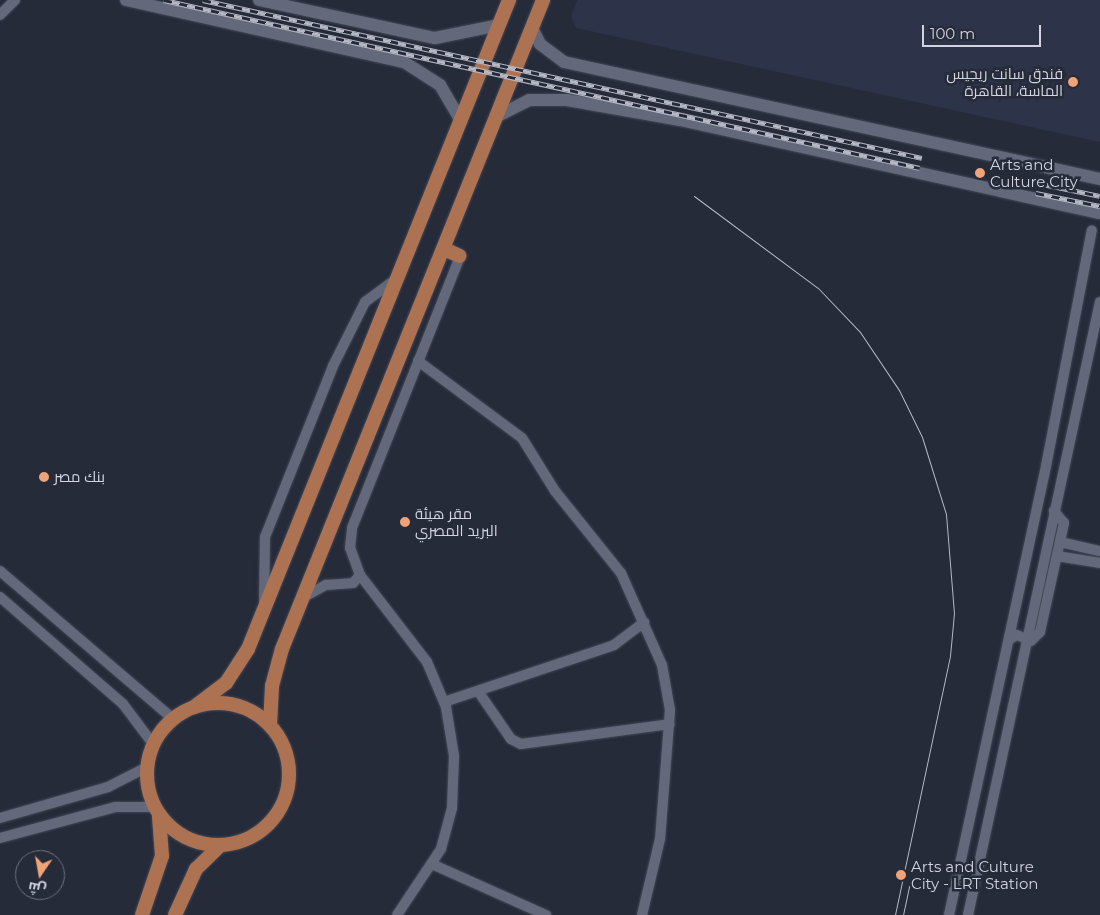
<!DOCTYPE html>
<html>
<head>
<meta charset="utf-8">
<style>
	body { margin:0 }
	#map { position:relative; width:1100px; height:915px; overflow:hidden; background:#262b3a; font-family:Montserrat,Cairo,sans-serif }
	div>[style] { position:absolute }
	.built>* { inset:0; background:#2d3449 }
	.roads { filter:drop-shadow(0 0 1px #454956) drop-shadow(0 0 1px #454956) }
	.minor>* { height:10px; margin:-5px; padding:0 5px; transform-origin:5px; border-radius:5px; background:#63697b }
	.tertiary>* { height:12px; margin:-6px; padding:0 6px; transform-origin:6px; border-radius:6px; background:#63697b }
	.primary>* { height:14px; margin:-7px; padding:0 7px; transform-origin:7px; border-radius:7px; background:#ad7252 }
	.primary>.ring { margin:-7px; padding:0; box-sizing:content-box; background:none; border:14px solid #ad7252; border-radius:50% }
	.tram>* { height:1px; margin:-0.5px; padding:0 0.5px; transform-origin:0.5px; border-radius:0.5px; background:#b6b9c4 }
	.rail>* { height:4.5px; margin-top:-2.25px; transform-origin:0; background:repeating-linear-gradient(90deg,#262b3a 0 8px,#b6b9c4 0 16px); box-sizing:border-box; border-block:1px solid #b6b9c4 }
	.dots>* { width:14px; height:14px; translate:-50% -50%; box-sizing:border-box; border:2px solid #262b3a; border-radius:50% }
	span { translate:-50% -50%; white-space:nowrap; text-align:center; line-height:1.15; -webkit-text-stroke:5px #262b3a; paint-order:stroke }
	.poi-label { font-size:15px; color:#d1d4de }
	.right { translate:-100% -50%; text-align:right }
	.left { translate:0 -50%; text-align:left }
	.north { position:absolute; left:15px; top:850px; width:50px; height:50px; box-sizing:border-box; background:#262b3a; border:1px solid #6a6f7c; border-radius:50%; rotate:192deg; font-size:14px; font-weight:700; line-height:20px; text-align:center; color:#d1d4de }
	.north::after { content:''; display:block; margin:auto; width:18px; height:22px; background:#efa377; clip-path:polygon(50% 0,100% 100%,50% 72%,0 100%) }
	.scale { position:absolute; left:922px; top:25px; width:119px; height:22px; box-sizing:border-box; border:2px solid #d1d4de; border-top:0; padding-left:6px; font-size:15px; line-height:18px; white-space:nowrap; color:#d1d4de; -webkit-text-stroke:4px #262b3a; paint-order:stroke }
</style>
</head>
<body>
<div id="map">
	<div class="built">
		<i style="clip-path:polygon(577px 0,1100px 0,1100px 142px,576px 28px,571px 16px)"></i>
	</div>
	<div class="roads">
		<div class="minor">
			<i style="left:0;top:15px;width:21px;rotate:-45deg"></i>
			<i style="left:418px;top:361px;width:129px;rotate:36.5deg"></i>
			<i style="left:522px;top:438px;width:62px;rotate:58.1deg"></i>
			<i style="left:555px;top:491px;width:105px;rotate:51.2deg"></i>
			<i style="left:621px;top:573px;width:101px;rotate:66deg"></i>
			<i style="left:662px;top:665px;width:46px;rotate:79.9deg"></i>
			<i style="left:670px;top:710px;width:129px;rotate:94.4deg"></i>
			<i style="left:660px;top:839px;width:78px;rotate:103.3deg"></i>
			<i style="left:1060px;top:542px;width:41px;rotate:12.7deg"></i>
			<i style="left:1057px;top:556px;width:44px;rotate:9.2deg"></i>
			<i style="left:0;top:571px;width:228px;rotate:40.5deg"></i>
			<i style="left:360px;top:575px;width:110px;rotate:52.4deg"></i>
			<i style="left:427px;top:662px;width:49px;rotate:67.1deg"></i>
			<i style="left:446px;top:707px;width:50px;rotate:80.7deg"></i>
			<i style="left:454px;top:756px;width:52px;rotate:92.2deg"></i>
			<i style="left:452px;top:808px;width:42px;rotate:105deg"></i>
			<i style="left:441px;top:849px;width:79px;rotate:123.7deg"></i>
			<i style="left:0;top:597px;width:163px;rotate:41deg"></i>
			<i style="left:123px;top:704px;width:50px;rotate:53.1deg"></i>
			<i style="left:304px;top:597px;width:25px;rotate:-29deg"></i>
			<i style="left:326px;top:585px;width:27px;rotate:-4deg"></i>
			<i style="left:353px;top:583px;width:11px;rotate:-49deg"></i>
			<i style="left:360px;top:575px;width:29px;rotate:-110deg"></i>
			<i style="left:350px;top:548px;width:20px;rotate:-84deg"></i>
			<i style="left:352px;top:528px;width:293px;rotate:-68.3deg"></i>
			<i style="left:264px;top:606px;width:69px;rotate:-89.2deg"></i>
			<i style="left:265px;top:537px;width:184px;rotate:-68.3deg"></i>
			<i style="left:333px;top:366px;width:72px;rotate:-63.4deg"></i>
			<i style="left:365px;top:302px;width:42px;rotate:-36.3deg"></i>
			<i style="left:1010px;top:639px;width:8px;rotate:-30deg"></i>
			<i style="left:1017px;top:635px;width:15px;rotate:23deg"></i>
			<i style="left:1031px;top:641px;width:13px;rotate:-45deg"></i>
			<i style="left:1040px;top:632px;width:112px;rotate:-77.6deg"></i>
			<i style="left:1064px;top:523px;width:16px;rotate:-130deg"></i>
			<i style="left:478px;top:691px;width:58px;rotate:55.5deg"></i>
			<i style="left:511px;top:739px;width:11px;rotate:27deg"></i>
			<i style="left:521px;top:744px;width:150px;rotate:-7.6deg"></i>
			<i style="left:444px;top:702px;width:179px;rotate:-18.5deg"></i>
			<i style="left:614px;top:645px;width:38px;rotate:-37deg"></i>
			<i style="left:0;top:818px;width:112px;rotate:-16deg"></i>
			<i style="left:108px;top:787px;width:44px;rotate:-27.1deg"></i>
			<i style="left:0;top:838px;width:120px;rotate:-15deg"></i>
			<i style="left:116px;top:807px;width:39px"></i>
			<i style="left:434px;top:865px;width:123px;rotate:24.1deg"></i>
			<i style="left:949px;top:915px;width:459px;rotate:-77.8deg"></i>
			<i style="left:1046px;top:466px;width:240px;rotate:-79deg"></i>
			<i style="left:968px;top:915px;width:627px;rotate:-77.85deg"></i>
		</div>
		<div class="tertiary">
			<i style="left:126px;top:0;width:285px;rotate:12.6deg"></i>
			<i style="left:404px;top:62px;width:43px;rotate:32.6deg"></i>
			<i style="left:440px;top:85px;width:42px;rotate:59.7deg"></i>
			<i style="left:259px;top:0;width:180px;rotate:12.2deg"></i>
			<i style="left:435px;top:38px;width:65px;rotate:-11.5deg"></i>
			<i style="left:532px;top:28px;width:18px;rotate:63deg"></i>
			<i style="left:540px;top:44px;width:30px;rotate:37deg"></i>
			<i style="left:564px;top:62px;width:549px;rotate:12.31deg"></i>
			<i style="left:496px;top:117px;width:37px;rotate:-27deg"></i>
			<i style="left:529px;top:100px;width:38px"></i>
			<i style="left:567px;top:100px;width:115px;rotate:10deg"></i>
			<i style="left:680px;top:120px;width:430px;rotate:12.5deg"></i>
		</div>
		<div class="primary">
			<i style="left:444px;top:249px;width:17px;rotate:24deg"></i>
			<i class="ring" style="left:147px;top:703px;width:128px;height:128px"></i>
			<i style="left:194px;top:707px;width:40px;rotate:-37deg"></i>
			<i style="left:226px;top:683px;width:40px;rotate:-57.1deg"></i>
			<i style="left:248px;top:649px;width:700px;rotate:-68.09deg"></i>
			<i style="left:270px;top:725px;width:39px;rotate:-87deg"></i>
			<i style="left:272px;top:686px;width:38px;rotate:-75deg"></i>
			<i style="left:282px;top:649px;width:700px;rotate:-68.09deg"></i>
			<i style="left:142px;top:915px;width:62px;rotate:-71.3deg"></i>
			<i style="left:162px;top:856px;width:40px;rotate:-94.3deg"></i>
			<i style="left:175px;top:915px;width:51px;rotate:-65.5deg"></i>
			<i style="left:196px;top:869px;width:33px;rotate:-44deg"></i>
		</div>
	</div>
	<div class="tram">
		<i style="left:694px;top:196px;width:154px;rotate:36.6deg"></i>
		<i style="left:818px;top:288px;width:61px;rotate:46.3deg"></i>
		<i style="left:860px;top:332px;width:70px;rotate:56.1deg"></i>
		<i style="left:899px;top:390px;width:52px;rotate:63.9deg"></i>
		<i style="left:922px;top:437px;width:81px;rotate:72.7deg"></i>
		<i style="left:946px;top:514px;width:99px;rotate:85.4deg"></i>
		<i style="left:954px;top:613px;width:43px;rotate:95.3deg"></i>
		<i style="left:950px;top:656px;width:265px;rotate:102deg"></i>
		<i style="left:903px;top:915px;width:30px;rotate:-78deg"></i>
	</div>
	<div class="rail">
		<i style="left:164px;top:0;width:774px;rotate:12.53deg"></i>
		<i style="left:203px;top:0;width:736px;rotate:12.39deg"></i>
		<i style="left:1038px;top:183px;width:63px;rotate:11.8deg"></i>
		<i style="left:1036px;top:193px;width:65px;rotate:11.5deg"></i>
	</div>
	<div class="dots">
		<i style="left:1073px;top:82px;background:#efa377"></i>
		<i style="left:980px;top:173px;background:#efa377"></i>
		<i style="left:44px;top:477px;background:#efa377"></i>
		<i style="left:405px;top:522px;background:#efa377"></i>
		<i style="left:901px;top:875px;background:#efa377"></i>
	</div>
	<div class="poi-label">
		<span class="right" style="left:1063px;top:82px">فندق سانت ريجيس<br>الماسة، القاهرة</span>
		<span class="left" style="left:990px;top:173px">Arts and<br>Culture City</span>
		<span class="left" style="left:54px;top:477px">بنك مصر</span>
		<span class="left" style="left:415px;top:522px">مقر هيئة<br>البريد المصري</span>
		<span class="left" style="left:911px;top:875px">Arts and Culture<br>City - LRT Station</span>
	</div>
	<div class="north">ش</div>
	<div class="scale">100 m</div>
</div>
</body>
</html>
